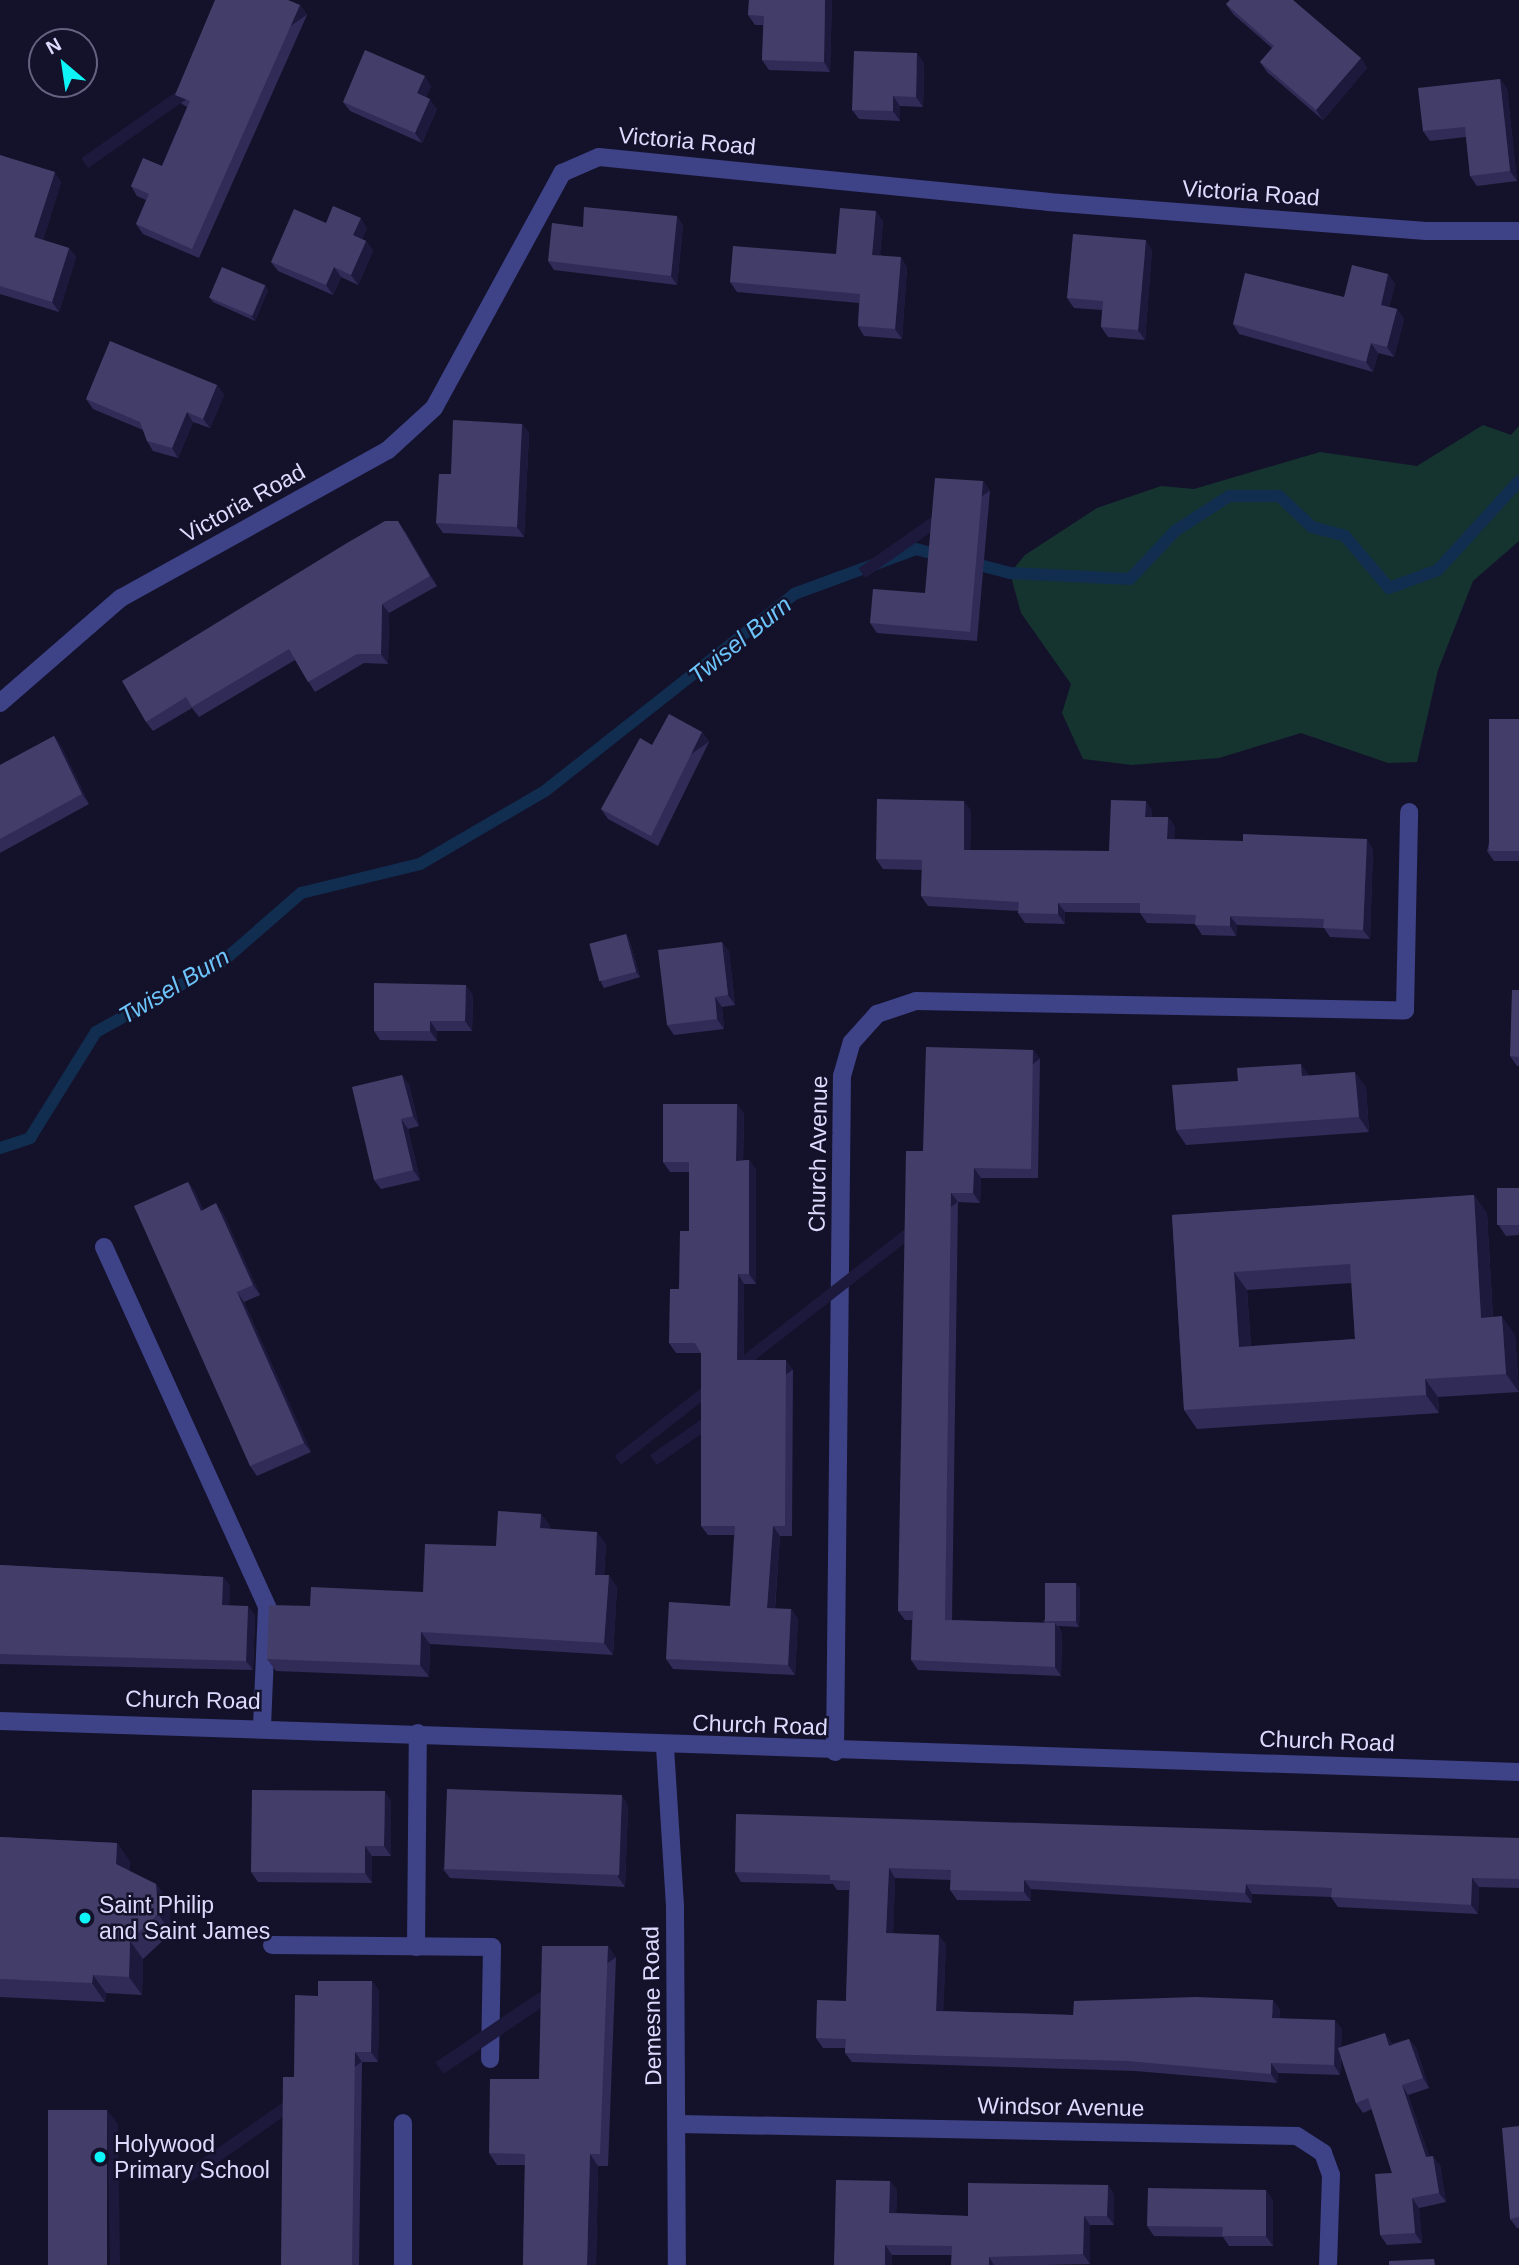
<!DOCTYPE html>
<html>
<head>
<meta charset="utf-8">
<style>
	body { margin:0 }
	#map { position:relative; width:1519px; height:2265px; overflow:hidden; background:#14122a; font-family:Helvetica,sans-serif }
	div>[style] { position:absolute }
	.green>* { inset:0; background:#153430 }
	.stream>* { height:12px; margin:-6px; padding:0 6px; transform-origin:6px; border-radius:6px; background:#112d4f }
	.minor>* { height:18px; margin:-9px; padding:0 9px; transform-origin:9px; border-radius:9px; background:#3e4287 }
	.wall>* { inset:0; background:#302b57 }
	.shaded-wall>* { inset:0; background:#1d193d; transform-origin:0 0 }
	.building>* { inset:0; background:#423e69; transform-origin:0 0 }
	.dots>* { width:19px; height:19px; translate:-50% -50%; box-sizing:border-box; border:4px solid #14122a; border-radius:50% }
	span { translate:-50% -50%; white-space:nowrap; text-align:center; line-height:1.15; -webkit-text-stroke:5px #14122a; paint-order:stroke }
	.street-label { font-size:23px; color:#dcdbfe }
	.poi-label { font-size:23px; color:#dcdbfe }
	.left { translate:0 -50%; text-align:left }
	.water-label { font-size:24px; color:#6dc5fb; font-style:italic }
	.north { position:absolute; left:28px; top:28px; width:70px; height:70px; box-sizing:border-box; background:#14122a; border:2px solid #64627f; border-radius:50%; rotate:331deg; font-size:19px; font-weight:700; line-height:28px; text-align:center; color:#dcdbfe }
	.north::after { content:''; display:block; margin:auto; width:24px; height:32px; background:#0ef5f8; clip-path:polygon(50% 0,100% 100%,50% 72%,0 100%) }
</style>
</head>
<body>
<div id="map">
	<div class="green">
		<i style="clip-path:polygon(1483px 425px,1511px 435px,1519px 426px,1519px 541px,1473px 581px,1438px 670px,1417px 762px,1388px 763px,1301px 733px,1219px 758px,1132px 765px,1083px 759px,1062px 713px,1071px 684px,1021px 613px,1010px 573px,1025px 555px,1097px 508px,1161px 486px,1194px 489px,1320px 452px,1417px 466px)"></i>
	</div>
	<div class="stream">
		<i style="left:968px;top:562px;width:43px;rotate:14.7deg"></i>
		<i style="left:1010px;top:573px;width:120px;rotate:2.9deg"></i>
		<i style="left:1130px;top:579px;width:66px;rotate:-46.8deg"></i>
		<i style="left:1175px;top:531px;width:64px;rotate:-32.9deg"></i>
		<i style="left:1229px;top:496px;width:50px"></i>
		<i style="left:1279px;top:496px;width:45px;rotate:43.2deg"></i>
		<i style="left:1312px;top:527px;width:34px;rotate:15deg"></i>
		<i style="left:1345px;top:536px;width:68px;rotate:49.8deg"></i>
		<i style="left:1389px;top:588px;width:52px;rotate:-20.2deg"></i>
		<i style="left:1438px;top:570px;width:120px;rotate:-47.7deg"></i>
		<i style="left:0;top:1148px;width:32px;rotate:-18deg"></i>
		<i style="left:30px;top:1138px;width:125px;rotate:-58.1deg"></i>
		<i style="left:96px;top:1032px;width:144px;rotate:-29.1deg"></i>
		<i style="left:222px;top:962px;width:105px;rotate:-41.1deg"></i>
		<i style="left:301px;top:893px;width:122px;rotate:-13.7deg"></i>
		<i style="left:420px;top:864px;width:145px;rotate:-30.3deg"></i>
		<i style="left:545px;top:791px;width:318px;rotate:-38.3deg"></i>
		<i style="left:794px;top:594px;width:130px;rotate:-20.2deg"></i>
		<i style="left:916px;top:549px;width:28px;rotate:15deg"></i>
	</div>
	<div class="minor">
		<i style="left:0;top:703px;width:160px;rotate:-41deg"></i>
		<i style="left:121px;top:598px;width:305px;rotate:-29deg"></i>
		<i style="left:388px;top:450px;width:62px;rotate:-42.4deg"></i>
		<i style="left:434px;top:408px;width:268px;rotate:-61.4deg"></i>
		<i style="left:562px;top:173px;width:40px;rotate:-23.4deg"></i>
		<i style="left:599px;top:157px;width:451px;rotate:5.7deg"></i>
		<i style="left:1048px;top:202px;width:379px;rotate:4.4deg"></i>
		<i style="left:1426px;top:231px;width:93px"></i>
		<i style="left:104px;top:1247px;width:395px;rotate:65.6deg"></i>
		<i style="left:267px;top:1607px;width:119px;rotate:92.4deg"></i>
		<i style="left:0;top:1721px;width:1520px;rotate:1.92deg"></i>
		<i style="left:665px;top:1747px;width:161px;rotate:86.4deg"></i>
		<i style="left:675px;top:1908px;width:357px;rotate:89.7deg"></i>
		<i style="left:835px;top:1752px;width:676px;rotate:-89.41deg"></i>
		<i style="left:842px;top:1076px;width:35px;rotate:-74deg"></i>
		<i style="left:852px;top:1042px;width:38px;rotate:-48deg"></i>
		<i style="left:877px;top:1014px;width:41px;rotate:-18.4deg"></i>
		<i style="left:916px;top:1001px;width:489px;rotate:1.1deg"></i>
		<i style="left:1405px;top:1010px;width:198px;rotate:-88.8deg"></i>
		<i style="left:272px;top:1945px;width:220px;rotate:0.5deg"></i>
		<i style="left:492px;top:1947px;width:112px;rotate:91deg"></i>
		<i style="left:416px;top:1947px;width:214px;rotate:-89.5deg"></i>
		<i style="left:403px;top:2123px;width:142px;rotate:90deg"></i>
		<i style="left:679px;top:2124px;width:618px;rotate:1.11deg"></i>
		<i style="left:1297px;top:2136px;width:31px;rotate:33deg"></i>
		<i style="left:1323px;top:2153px;width:23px;rotate:70deg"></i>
		<i style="left:1331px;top:2175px;width:90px;rotate:91.9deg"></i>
	</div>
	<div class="wall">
		<i style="clip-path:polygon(749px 0,832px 0,830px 72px,769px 70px,762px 60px,763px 25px,755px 25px,748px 15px)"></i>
		<i style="clip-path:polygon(1226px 4px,1361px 58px,1367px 68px,1323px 120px,1267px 72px,1260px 62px,1272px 48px,1233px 14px)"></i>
		<i style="clip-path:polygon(300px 5px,307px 15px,199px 258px,143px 234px,136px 224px,146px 200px,137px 196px,131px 186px,162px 166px,187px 107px,182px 104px,175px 95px)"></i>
		<i style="clip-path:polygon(924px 63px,923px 107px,900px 106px,900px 121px,859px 119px,852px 110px)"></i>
		<i style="clip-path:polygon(1500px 79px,1507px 89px,1517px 181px,1477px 186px,1470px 176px,1466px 137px,1430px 141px,1423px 131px)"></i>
		<i style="clip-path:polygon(431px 86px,426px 97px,437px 109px,422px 143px,350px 111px,343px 102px)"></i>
		<i style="clip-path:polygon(0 155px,61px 182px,43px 240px,69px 248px,76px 257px,59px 312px,0 294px)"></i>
		<i style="clip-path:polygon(677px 216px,683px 226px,677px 285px,554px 270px,548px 261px,583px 227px)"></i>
		<i style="clip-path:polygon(883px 221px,880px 255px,907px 267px,902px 339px,864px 336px,858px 326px,859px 303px,737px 292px,730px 282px,836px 254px)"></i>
		<i style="clip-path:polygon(326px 223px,367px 228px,362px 239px,366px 241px,373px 251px,358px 285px,341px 277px,333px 295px,278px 271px,271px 262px)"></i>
		<i style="clip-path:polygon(1152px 250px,1145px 340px,1108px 337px,1101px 327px,1102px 310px,1074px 308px,1067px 298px)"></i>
		<i style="clip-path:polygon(1388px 274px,1395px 284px,1389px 307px,1397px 309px,1404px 319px,1394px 357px,1378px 353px,1373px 372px,1239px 334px,1233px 324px,1344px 297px)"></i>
		<i style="clip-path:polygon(268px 290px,255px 321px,213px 302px,209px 297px)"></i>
		<i style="clip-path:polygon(217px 385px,224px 395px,210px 428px,193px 422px,178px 458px,153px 451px,147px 441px,143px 430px,93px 409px,86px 399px)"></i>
		<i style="clip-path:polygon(522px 424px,529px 433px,524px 537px,443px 533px,436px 523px,451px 474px)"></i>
		<i style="clip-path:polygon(983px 481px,990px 491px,977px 641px,877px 633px,870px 623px,925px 593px)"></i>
		<i style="clip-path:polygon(405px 531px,437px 586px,389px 613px,388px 664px,364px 663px,315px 692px,295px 660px,199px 717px,192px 708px,153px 731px,146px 722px)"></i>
		<i style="clip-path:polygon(1519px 719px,1519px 861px,1494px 861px,1487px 851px)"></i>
		<i style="clip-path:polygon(702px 732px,709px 742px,658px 846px,608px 819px,601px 809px)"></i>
		<i style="clip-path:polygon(54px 736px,61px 746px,89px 804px,0 853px,0 765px)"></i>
		<i style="clip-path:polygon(1146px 801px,1152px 811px,1152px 817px,1168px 817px,1175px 827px,1174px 839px,1373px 849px,1370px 939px,1330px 937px,1324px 928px,1237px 925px,1236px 936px,1202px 935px,1195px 924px,1147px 923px,1140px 913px,1065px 912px,1065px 924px,1025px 923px,1018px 913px,1019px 911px,928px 906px,921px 896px,922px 870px,883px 869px,876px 859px,971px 810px,970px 850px,1109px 851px)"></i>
		<i style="clip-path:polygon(626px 934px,629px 939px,640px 977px,604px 988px,601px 983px)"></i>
		<i style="clip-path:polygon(722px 942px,729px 952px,735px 1005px,722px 1007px,724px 1029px,674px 1035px,667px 1025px)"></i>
		<i style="clip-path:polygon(1519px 990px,1519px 1066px,1517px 1066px,1510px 1056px)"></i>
		<i style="clip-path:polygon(473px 995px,472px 1031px,437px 1031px,437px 1041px,380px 1040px,374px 1031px)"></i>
		<i style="clip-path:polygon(1033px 1050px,1040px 1059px,1038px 1178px,981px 1178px,980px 1203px,958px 1202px,952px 1620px,1045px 1623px,1043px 1621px,1080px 1588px,1079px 1627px,1058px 1626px,1062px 1633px,1061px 1676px,918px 1670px,911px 1660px,912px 1620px,905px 1620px,898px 1611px,923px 1151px)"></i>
		<i style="clip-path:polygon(402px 1075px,409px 1085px,419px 1126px,408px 1129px,420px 1180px,381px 1189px,374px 1180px)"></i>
		<i style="clip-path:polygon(1309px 1076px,1366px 1087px,1369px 1132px,1186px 1145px,1176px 1130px)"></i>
		<i style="clip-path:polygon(737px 1104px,744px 1114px,743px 1160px,749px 1160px,756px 1170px,756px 1284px,744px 1284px,744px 1360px,793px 1370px,792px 1536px,780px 1536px,775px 1609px,791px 1609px,798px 1619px,795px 1675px,673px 1669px,666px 1659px,730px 1606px,734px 1535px,708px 1535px,701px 1526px,701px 1353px,676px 1353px,669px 1343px,689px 1231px,689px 1172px,670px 1172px,663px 1162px)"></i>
		<i style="clip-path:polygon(188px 1182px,195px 1192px,203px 1210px,223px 1213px,260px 1295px,244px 1302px,311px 1452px,257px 1476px,250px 1466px)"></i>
		<i style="clip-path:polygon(1519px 1188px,1519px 1235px,1506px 1236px,1499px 1226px)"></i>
		<i style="clip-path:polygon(evenodd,1474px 1195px,1487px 1214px,1493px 1317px,1515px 1335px,1519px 1392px,1438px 1397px,1439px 1413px,1197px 1429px,1184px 1410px,1172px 1215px,1474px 1195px,1352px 1283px,1355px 1339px,1251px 1346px,1247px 1290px,1352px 1283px)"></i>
		<i style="clip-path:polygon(541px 1514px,550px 1526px,550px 1529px,606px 1544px,604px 1575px,617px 1587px,613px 1655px,430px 1644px,429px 1677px,276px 1671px,267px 1659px,310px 1606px,423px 1592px,496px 1546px)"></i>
		<i style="clip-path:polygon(0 1565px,223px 1577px,230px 1586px,229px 1606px,248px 1606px,255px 1616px,253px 1670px,0 1664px)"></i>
		<i style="clip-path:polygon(622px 1796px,628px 1806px,625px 1887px,450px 1878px,443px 1869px)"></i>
		<i style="clip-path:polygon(391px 1801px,391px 1856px,372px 1856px,372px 1883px,258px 1882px,251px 1872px)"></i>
		<i style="clip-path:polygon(0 1837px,117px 1843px,130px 1862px,129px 1871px,156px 1884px,169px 1902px,171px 1933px,143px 1959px,142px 1995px,106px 1993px,105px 2002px,0 1997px)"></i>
		<i style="clip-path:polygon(1519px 1838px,1519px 1888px,1479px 1887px,1478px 1914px,1338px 1907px,1331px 1897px,1252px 1894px,1252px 1903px,1031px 1889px,1031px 1901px,957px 1900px,950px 1890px,951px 1880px,895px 1878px,893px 1933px,946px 1944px,943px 2011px,1073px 2015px,1280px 2009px,1279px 2018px,1342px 2029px,1341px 2047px,1392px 2044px,1409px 2039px,1416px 2048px,1429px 2088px,1408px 2095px,1429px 2156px,1440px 2165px,1446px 2202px,1419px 2208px,1422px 2243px,1387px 2245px,1380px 2235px,1392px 2173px,1372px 2109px,1363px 2113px,1356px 2103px,1341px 2058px,1340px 2075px,1278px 2073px,1277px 2083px,1135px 2071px,852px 2062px,845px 2053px,845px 2048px,823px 2048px,816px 2038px,846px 2001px,849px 1890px,837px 1890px,833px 1884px,741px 1882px,735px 1872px)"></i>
		<i style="clip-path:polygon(608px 1946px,616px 1958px,608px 2166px,598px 2166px,596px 2265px,523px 2265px,525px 2165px,497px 2165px,489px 2153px,539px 2079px)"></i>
		<i style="clip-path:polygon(372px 1981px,379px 1991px,378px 2062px,362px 2062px,359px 2265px,281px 2265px,294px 2077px,318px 1996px)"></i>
		<i style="clip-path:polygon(1519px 2126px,1519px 2228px,1517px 2228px,1510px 2219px)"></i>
		<i style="clip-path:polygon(890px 2181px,897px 2190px,896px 2213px,968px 2216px,1108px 2185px,1114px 2195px,1114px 2225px,1090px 2225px,1090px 2264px,1045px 2265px,951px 2265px,952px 2255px,892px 2255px,834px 2265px)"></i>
		<i style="clip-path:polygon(1273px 2200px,1273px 2246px,1229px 2246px,1223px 2237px,1154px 2236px,1147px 2226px)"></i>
	</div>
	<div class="shaded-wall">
		<i style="clip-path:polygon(825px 0,832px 0,830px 72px,824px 62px)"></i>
		<i style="left:300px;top:5px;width:12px;height:267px;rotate:55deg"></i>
		<i style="clip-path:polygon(917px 53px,924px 63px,923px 107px,916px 97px)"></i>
		<i style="clip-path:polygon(1361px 58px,1367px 68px,1323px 120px,1316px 110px)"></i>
		<i style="clip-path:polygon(425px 76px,431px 86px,424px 103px,417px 93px)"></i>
		<i style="clip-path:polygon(1500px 79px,1507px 89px,1517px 181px,1510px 171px)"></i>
		<i style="clip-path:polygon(893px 96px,900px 106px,900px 121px,893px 111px)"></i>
		<i style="clip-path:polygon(430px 99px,437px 109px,422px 143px,415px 133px)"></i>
		<i style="clip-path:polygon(55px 172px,61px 182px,41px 247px,34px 237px)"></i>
		<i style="clip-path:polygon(876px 211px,883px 221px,879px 265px,872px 255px)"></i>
		<i style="clip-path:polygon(677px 216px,683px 226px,677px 285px,671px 276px)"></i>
		<i style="clip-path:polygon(361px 218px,367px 228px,360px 245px,353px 235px)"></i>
		<i style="clip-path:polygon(1146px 240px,1152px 250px,1145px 340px,1138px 330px)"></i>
		<i style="clip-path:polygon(366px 241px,373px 251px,358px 285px,351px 275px)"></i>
		<i style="clip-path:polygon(69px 248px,76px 257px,59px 312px,52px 302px)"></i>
		<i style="clip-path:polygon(901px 257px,907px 267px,902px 339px,895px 329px)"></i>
		<i style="clip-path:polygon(334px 267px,341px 277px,333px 295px,326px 285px)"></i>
		<i style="clip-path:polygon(1388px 274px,1395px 284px,1387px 315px,1381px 305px)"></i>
		<i style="clip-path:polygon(265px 285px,268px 290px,255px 321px,251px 316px)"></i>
		<i style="clip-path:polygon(1397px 309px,1404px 319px,1394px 357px,1387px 347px)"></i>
		<i style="clip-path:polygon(1371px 343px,1378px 353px,1373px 372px,1366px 362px)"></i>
		<i style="clip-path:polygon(217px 385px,224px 395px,210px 428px,203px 419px)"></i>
		<i style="clip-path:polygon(187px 412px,193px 422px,178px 458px,172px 448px)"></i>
		<i style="clip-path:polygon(522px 424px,529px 433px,524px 537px,517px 527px)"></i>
		<i style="left:983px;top:481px;width:12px;height:152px;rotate:55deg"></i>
		<i style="clip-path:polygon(398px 521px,405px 531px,437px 586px,430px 576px)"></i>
		<i style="clip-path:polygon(382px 604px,389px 613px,388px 664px,381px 654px)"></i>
		<i style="left:702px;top:732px;width:12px;height:116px;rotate:55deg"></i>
		<i style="clip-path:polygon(54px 736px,61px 746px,89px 804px,82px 794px)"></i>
		<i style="clip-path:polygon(964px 801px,971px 810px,970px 859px,964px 850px)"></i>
		<i style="clip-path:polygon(1146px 801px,1152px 811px,1152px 827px,1145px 817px)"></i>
		<i style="clip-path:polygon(1168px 817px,1175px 827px,1174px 849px,1167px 839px)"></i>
		<i style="clip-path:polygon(1367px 839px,1373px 849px,1370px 939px,1363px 930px)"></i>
		<i style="clip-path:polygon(1058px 903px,1065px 912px,1065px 924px,1058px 914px)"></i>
		<i style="clip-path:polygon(1230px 916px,1237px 925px,1236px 936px,1230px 926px)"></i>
		<i style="clip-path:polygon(626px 934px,629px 939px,640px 977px,636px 972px)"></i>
		<i style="clip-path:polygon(722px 942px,729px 952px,735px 1005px,728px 995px)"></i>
		<i style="clip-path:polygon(466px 985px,473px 995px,472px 1031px,465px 1021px)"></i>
		<i style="clip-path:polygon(715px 997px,722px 1007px,724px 1029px,717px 1019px)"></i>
		<i style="clip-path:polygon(430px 1021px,437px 1031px,437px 1041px,430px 1031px)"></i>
		<i style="left:1033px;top:1050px;width:11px;height:119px;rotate:52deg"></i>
		<i style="clip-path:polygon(1301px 1064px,1311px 1078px,1302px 1076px)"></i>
		<i style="clip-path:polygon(1355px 1072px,1366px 1087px,1369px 1132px,1359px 1117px)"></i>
		<i style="clip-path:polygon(402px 1075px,409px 1085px,419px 1126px,413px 1116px)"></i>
		<i style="clip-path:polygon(737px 1104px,744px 1114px,743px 1170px,736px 1161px)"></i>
		<i style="clip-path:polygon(401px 1119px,408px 1129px,420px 1180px,413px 1170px)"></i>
		<i style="clip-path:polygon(749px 1160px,756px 1170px,756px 1284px,749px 1274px)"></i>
		<i style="clip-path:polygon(974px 1168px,981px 1178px,980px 1203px,973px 1193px)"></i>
		<i style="clip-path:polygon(188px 1182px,195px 1192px,208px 1220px,201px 1211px)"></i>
		<i style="left:951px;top:1193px;width:11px;height:427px;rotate:52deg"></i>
		<i style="clip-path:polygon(1474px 1195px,1487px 1214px,1494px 1336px,1481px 1318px)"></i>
		<i style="clip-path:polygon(216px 1203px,223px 1213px,260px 1295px,253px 1285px)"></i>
		<i style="clip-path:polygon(1234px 1272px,1247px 1290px,1252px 1365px,1239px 1347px)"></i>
		<i style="clip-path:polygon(738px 1274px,744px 1284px,744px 1370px,737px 1360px)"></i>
		<i style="clip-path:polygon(237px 1292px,244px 1302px,311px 1452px,304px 1443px)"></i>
		<i style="clip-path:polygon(1502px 1316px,1515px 1335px,1519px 1392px,1506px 1374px)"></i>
		<i style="left:786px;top:1360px;width:12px;height:166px;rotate:55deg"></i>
		<i style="clip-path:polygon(1425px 1379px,1438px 1397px,1439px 1413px,1426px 1395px)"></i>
		<i style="clip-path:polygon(541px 1514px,550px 1526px,549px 1540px,540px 1528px)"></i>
		<i style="clip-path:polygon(773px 1526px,780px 1536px,774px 1618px,767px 1608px)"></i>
		<i style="clip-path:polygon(597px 1532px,606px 1544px,603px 1587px,595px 1575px)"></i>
		<i style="clip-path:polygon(609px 1575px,617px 1587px,613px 1655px,604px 1643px)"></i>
		<i style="clip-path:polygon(223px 1577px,230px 1586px,229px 1615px,222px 1605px)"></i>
		<i style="clip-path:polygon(1076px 1583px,1080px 1588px,1079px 1627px,1076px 1622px)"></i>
		<i style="clip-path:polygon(248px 1606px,255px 1616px,253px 1670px,246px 1661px)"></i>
		<i style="clip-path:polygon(791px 1609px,798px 1619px,795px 1675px,788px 1665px)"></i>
		<i style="clip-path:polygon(1055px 1623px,1062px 1633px,1061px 1676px,1055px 1667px)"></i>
		<i style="clip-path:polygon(421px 1632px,430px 1644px,429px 1677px,420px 1665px)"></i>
		<i style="clip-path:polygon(385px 1791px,391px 1801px,391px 1856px,384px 1846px)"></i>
		<i style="clip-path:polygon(622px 1796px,628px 1806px,625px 1887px,618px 1877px)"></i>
		<i style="clip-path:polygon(117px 1843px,130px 1862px,129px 1883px,116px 1864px)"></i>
		<i style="clip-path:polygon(365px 1846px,372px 1856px,372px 1883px,365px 1873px)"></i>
		<i style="clip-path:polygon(889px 1868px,895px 1878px,893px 1943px,886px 1933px)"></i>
		<i style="clip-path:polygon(1472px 1878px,1479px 1887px,1478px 1914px,1471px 1905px)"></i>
		<i style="clip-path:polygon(1024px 1880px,1031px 1889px,1031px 1901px,1024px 1892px)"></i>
		<i style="clip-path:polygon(156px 1884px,169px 1902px,171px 1933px,158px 1914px)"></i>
		<i style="clip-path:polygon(1246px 1884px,1252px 1894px,1252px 1903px,1245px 1893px)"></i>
		<i style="clip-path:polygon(939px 1935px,946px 1944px,943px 2020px,936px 2011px)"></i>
		<i style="clip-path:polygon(130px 1941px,143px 1959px,142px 1995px,129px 1977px)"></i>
		<i style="left:608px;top:1946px;width:14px;height:208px;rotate:56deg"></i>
		<i style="clip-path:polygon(93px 1975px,106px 1993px,105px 2002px,92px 1983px)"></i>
		<i style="clip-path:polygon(372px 1981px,379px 1991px,378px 2062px,371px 2052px)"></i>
		<i style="clip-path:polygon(1273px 2000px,1280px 2009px,1279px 2028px,1272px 2018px)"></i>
		<i style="clip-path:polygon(1335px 2020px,1342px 2029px,1340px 2075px,1334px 2065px)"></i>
		<i style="clip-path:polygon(1385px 2033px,1392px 2043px,1396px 2055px,1389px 2046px)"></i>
		<i style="clip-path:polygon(1409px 2039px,1416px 2048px,1429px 2088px,1423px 2078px)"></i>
		<i style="left:355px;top:2052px;width:12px;height:213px;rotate:55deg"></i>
		<i style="clip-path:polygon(1271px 2063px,1278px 2073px,1277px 2083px,1271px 2074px)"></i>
		<i style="clip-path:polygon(1402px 2085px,1408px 2095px,1433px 2167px,1426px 2157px)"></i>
		<i style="clip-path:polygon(107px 2110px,118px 2124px,120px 2265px,110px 2265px)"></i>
		<i style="clip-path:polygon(590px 2154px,598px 2166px,596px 2265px,587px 2265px)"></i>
		<i style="clip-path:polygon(1433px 2156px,1440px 2165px,1446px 2202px,1439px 2193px)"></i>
		<i style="clip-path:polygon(890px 2181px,897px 2190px,896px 2222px,889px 2213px)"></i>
		<i style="clip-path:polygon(1108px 2185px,1114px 2195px,1114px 2225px,1107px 2216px)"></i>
		<i style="clip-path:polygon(1266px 2190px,1273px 2200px,1273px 2246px,1266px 2236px)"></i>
		<i style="clip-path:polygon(1412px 2198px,1419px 2208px,1422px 2243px,1415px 2233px)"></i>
		<i style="clip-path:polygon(1084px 2216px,1090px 2225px,1090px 2264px,1083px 2254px)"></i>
		<i style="clip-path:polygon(885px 2245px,892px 2255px,892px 2265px,885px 2265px)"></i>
		<i style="clip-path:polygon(989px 2257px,994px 2265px,989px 2265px)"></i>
	</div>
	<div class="building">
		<i style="clip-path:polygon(215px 0,288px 0,300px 5px,192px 249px,136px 224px,149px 194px,131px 186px,143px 158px,162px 166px,190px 101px,175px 95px)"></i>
		<i style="clip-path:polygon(749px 0,825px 0,824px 62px,762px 60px,764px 16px,748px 15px)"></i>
		<i style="clip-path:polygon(1230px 0,1293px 0,1361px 58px,1316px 110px,1260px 62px,1274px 46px,1226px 4px)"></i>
		<i style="clip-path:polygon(365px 50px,425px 76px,417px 93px,430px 99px,415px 133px,343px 102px)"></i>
		<i style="clip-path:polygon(854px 51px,917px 53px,916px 97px,893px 96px,893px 111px,852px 110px)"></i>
		<i style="clip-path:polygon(1500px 79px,1510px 171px,1470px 176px,1465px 127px,1423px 131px,1418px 88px)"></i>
		<i style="clip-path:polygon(0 155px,55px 172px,34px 237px,69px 248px,52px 302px,0 286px)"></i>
		<i style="clip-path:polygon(333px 206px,361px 218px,353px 235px,366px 241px,351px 275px,334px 267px,326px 285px,271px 262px,294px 209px,326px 223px)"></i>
		<i style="clip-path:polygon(584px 207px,677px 216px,671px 276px,548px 261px,552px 223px,583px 227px)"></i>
		<i style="clip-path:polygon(840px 208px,876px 211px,872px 255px,901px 257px,895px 329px,858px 326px,860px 294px,730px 282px,733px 246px,836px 254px)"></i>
		<i style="clip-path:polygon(1073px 234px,1146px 240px,1138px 330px,1101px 327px,1103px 301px,1067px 298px)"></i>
		<i style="clip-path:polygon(1352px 265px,1388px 274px,1381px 305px,1397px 309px,1387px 347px,1371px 343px,1366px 362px,1233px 324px,1245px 273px,1344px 297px)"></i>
		<i style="left:222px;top:267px;width:47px;height:33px;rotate:23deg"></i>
		<i style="clip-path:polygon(110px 341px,217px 385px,203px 419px,187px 412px,172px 448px,147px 441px,140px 422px,86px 399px)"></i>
		<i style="clip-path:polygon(453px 420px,522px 424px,517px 527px,436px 523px,439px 474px,451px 474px)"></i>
		<i style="clip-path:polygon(935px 478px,983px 481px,970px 632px,870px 623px,873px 589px,925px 593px)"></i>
		<i style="clip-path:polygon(385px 521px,398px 521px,430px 576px,382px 604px,381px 654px,357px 654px,308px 682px,289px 649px,192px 707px,186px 697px,146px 722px,122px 681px,347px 543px)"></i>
		<i style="clip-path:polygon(669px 714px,702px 732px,651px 836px,601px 809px,640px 738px,652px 745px)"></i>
		<i style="left:1489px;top:719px;width:30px;height:132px"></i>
		<i style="clip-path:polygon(54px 736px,82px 794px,0 839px,0 765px)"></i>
		<i style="clip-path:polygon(877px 799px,964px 801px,964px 850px,1109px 851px,1111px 800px,1146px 801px,1145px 817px,1168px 817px,1167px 839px,1243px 841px,1243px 834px,1367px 839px,1363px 930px,1323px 928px,1324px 919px,1230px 916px,1230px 926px,1195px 925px,1196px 915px,1140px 913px,1140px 903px,1058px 903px,1058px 914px,1018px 913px,1019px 902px,921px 896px,922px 860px,876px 859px)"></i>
		<i style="left:626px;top:934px;width:39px;height:38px;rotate:75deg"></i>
		<i style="clip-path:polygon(722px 942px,728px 995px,715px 997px,717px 1019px,667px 1025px,658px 950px)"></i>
		<i style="clip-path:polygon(374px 983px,466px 985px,465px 1021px,430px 1021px,430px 1031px,374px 1031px)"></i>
		<i style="clip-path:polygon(1512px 990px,1519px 990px,1519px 1057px,1510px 1056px)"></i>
		<i style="clip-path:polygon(926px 1047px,1033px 1050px,1031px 1169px,974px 1168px,973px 1193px,951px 1193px,945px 1620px,1055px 1623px,1055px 1667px,911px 1660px,913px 1611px,898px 1611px,906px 1151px,923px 1151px)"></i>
		<i style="clip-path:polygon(1301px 1064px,1302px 1076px,1355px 1072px,1359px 1117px,1176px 1130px,1172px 1085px,1238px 1081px,1237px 1068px)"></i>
		<i style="clip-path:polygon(402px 1075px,413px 1116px,401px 1119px,413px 1170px,374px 1180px,352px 1087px)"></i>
		<i style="clip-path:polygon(663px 1104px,737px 1104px,736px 1161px,749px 1160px,749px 1274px,738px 1274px,737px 1360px,786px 1360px,785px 1526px,773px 1526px,767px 1608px,791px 1609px,788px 1665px,666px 1659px,669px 1602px,730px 1606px,735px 1526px,701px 1526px,701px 1353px,695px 1343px,669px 1343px,670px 1289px,679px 1289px,680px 1231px,689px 1231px,689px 1162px,663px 1162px)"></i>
		<i style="clip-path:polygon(188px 1182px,201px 1211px,216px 1203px,253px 1285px,237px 1292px,304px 1443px,250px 1466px,134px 1206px)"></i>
		<i style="left:1519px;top:1188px;width:37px;height:22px;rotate:90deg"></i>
		<i style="clip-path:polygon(evenodd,1474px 1195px,1481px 1318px,1502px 1316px,1506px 1374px,1425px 1379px,1426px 1395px,1184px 1410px,1172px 1215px,1474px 1195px,1350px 1264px,1355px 1339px,1239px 1347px,1234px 1272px,1350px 1264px)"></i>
		<i style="clip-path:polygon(498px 1511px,541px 1514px,540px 1528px,597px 1532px,595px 1575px,609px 1575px,604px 1643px,421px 1632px,420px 1665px,267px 1659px,269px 1605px,310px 1606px,311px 1587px,423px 1592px,425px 1544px,496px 1546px)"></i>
		<i style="clip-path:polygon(0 1565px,223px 1577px,222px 1605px,248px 1606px,246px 1661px,0 1654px)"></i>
		<i style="left:1045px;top:1583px;width:31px;height:38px"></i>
		<i style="left:447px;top:1789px;width:175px;height:80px;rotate:2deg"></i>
		<i style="clip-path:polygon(252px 1790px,385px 1791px,384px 1846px,365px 1846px,365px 1873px,251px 1872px)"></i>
		<i style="clip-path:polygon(736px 1814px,1519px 1838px,1519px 1879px,1472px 1878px,1471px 1905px,1331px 1897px,1332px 1888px,1246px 1884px,1245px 1893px,1024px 1880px,1024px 1892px,950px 1890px,951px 1870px,889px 1868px,886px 1933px,939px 1935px,936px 2011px,1073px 2015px,1074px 2001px,1196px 1997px,1273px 2000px,1272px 2018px,1335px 2020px,1334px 2065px,1271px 2063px,1271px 2074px,1128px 2061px,845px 2053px,846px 2039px,816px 2038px,817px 2000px,846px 2001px,850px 1881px,830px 1880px,830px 1875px,735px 1872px)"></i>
		<i style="clip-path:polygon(0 1837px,117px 1843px,116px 1864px,156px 1884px,158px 1914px,130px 1941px,129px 1977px,93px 1975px,92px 1983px,0 1979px)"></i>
		<i style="clip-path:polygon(542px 1946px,608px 1946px,600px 2154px,590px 2154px,587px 2265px,523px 2265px,525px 2154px,489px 2153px,490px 2079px,539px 2079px)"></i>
		<i style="clip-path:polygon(318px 1981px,372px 1981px,371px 2052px,355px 2052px,352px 2265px,281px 2265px,283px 2077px,294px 2077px,295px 1995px,318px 1996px)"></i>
		<i style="clip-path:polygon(1385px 2033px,1389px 2046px,1409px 2039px,1423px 2078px,1402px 2085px,1426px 2157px,1433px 2156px,1439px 2193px,1412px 2198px,1415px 2233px,1380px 2235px,1375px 2174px,1392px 2173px,1368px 2098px,1356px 2103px,1338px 2048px)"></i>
		<i style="left:48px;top:2110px;width:59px;height:155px"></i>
		<i style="clip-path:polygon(1519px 2126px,1519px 2217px,1510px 2219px,1502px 2128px)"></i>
		<i style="clip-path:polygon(836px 2180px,890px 2181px,889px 2213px,968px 2216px,968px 2183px,1108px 2185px,1107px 2216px,1084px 2216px,1083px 2254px,989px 2257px,989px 2265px,951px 2265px,952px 2246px,885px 2245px,885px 2265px,834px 2265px)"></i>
		<i style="clip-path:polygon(1148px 2188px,1266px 2190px,1266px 2236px,1222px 2236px,1223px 2227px,1147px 2226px)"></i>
		<i style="clip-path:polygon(1434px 2259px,1435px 2265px,1389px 2265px,1389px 2261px)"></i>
	</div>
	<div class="dots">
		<i style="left:85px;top:1918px;background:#0ef5f8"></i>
		<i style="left:100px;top:2157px;background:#0ef5f8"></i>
	</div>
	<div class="street-label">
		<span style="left:687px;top:141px;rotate:5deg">Victoria Road</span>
		<span style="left:1251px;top:193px;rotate:4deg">Victoria Road</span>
		<span style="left:243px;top:503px;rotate:-29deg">Victoria Road</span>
		<span style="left:818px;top:1154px;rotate:-89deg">Church Avenue</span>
		<span style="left:193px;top:1700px;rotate:1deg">Church Road</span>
		<span style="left:760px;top:1725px;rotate:2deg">Church Road</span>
		<span style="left:1327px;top:1741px;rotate:2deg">Church Road</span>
		<span style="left:652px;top:2006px;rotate:-91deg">Demesne Road</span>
		<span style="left:1061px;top:2107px;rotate:1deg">Windsor Avenue</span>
	</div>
	<div class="poi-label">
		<span class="left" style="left:99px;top:1918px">Saint Philip<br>and Saint James</span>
		<span class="left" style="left:114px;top:2157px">Holywood<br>Primary School</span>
	</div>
	<div class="water-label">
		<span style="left:740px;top:640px;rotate:-39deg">Twisel Burn</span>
		<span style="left:174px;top:986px;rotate:-31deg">Twisel Burn</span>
	</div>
	<div class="north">N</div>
</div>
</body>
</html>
